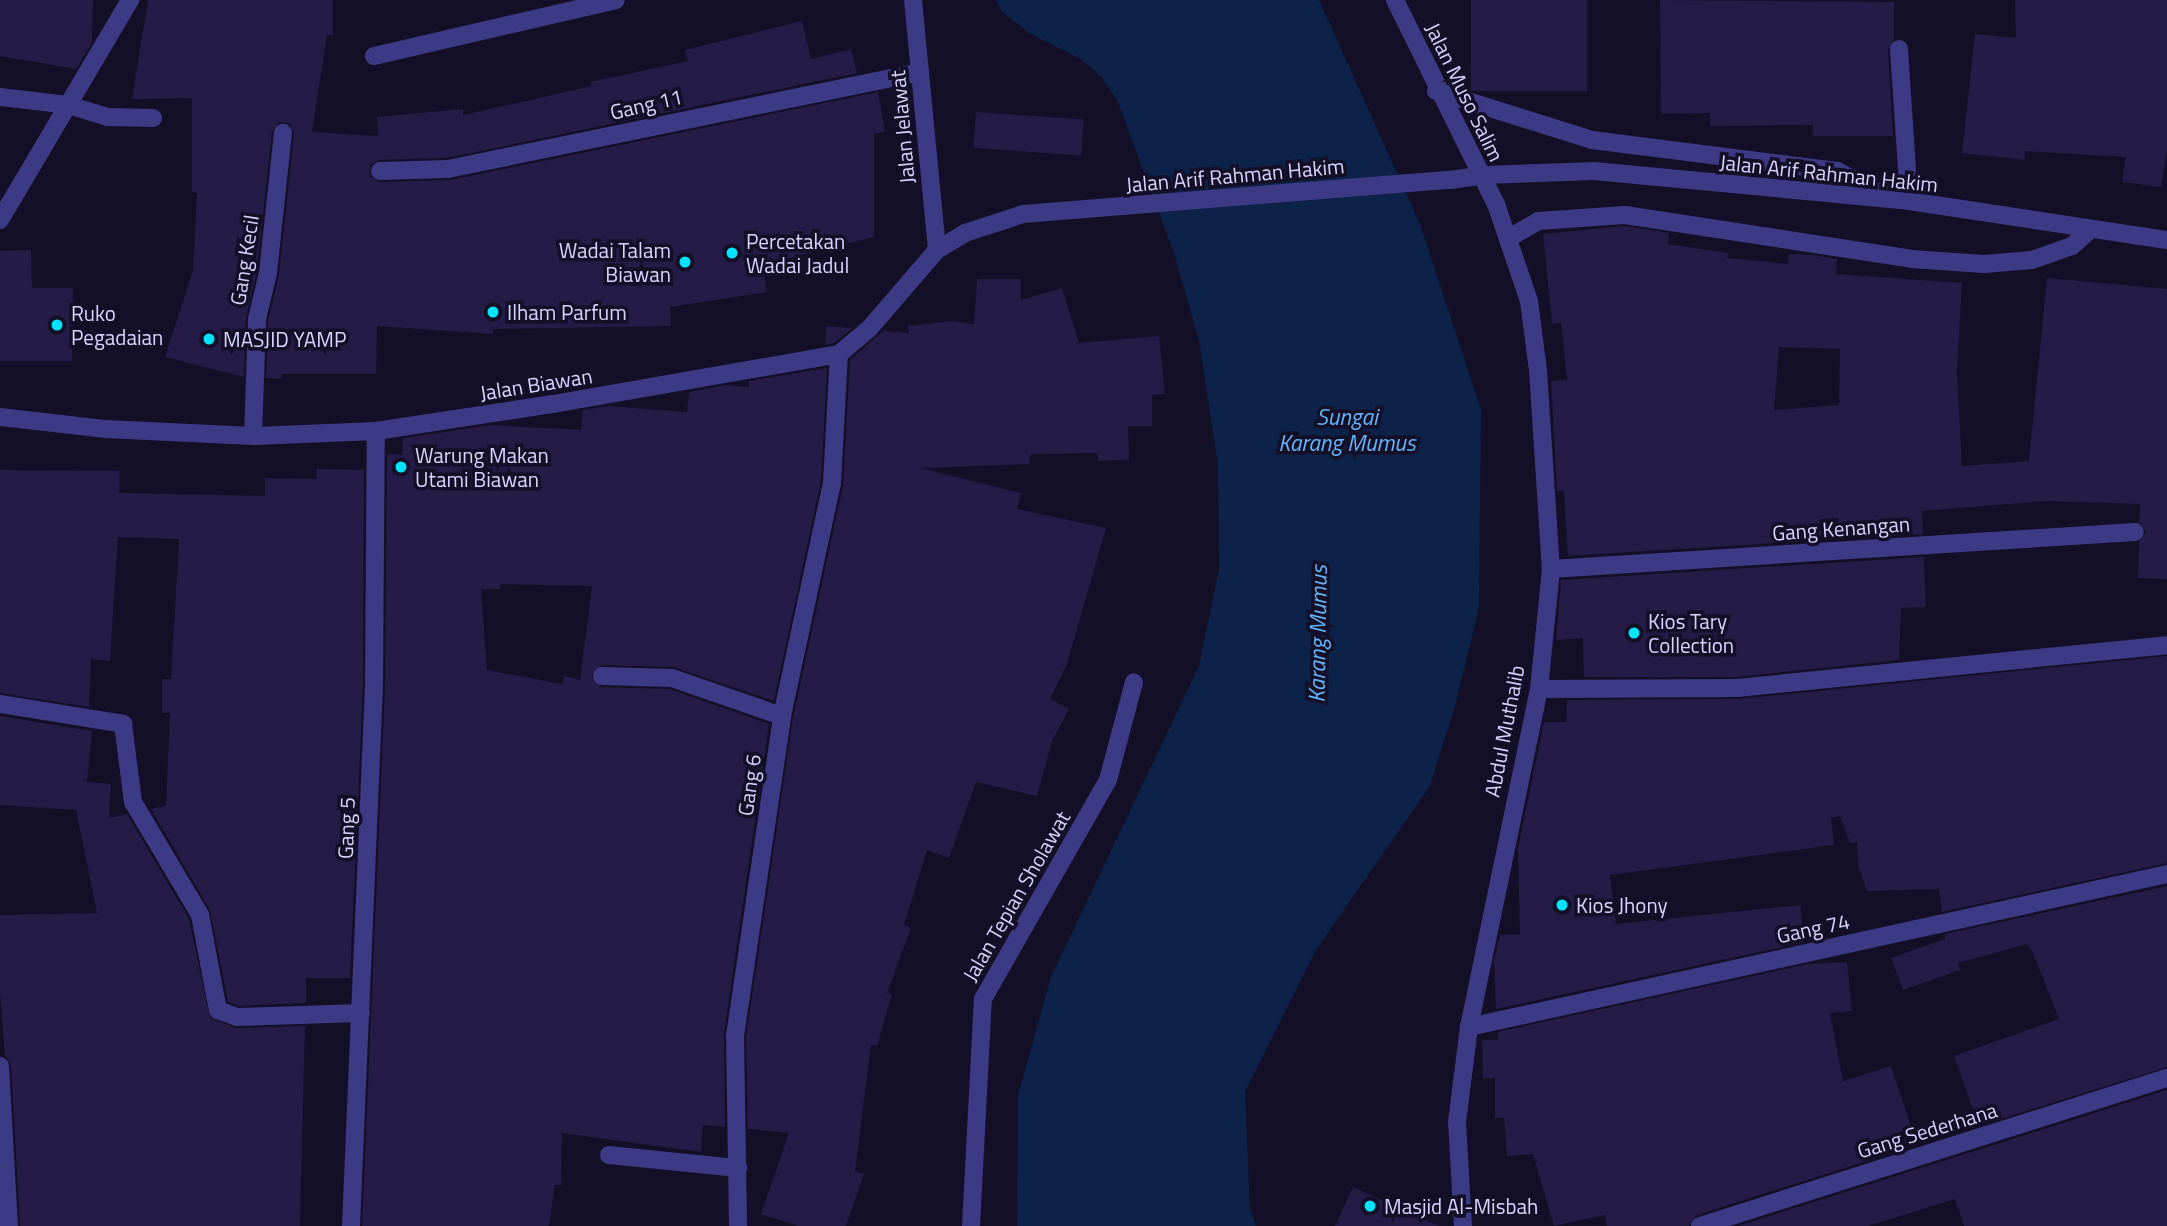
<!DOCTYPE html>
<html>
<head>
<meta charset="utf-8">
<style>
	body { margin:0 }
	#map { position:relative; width:2167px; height:1226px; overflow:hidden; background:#130f26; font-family:"Titillium Web",sans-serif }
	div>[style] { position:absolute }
	.water>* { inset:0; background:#0c2248 }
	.building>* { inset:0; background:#241b47; transform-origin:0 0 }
	.minor>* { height:18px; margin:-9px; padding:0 9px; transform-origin:9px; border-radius:9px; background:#3d3a85 }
	.minor-bridge>* { height:18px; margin:-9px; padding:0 9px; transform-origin:9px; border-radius:9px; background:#3d3a85 }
	.dots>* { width:19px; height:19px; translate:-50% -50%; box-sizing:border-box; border:4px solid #130f26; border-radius:50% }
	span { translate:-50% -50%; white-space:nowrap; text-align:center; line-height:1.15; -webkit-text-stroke:7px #130f26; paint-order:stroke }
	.street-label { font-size:21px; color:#d9d4ff }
	.poi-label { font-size:21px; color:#d9d4ff }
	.left { translate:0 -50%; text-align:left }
	.right { translate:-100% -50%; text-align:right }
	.water-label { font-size:23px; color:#62b6ff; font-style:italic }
</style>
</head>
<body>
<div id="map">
	<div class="water">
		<i style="clip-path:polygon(996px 0,1319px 0,1420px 224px,1481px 409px,1479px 608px,1455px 706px,1430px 786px,1316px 950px,1245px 1092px,1250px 1209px,1256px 1226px,1017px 1226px,1018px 1095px,1051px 977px,1199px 666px,1219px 569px,1218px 465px,1199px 340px,1174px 253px,1117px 100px,1101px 76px,1079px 58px,1029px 33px,1001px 11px)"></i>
	</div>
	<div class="building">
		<i style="clip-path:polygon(0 0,93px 0,92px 43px,76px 69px,0 56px)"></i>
		<i style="clip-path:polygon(148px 0,333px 0,333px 35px,327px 35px,312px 132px,378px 136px,377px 117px,463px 109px,463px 115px,592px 86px,590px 82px,688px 61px,685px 50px,802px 21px,811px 59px,851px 49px,857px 73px,447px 158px,379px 160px,370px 165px,370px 176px,380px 182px,450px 180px,878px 92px,885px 132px,874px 134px,874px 237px,762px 265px,767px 292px,670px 307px,671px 326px,493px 329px,493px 334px,377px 326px,376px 374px,282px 374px,282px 379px,266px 378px,268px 321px,279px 274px,294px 134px,290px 124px,279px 122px,272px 132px,257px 271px,246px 318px,244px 377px,165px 357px,193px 270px,197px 193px,192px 192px,192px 98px,132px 99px)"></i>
		<i style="left:1471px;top:0;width:116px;height:91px"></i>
		<i style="clip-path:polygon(1660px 0,1894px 2px,1894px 39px,1888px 50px,1893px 136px,1813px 136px,1813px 125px,1710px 126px,1710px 113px,1661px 114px)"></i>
		<i style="clip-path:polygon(2015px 0,2167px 0,2167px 149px,2161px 187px,2122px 182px,2126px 157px,2025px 151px,2024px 160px,1962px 153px,1975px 34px,2016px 38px)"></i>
		<i style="left:976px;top:112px;width:108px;height:36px;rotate:4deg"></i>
		<i style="clip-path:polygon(evenodd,1625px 226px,1669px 233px,1668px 244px,1728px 253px,1727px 258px,1788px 264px,1789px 254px,1812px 255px,1837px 259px,1836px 274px,1962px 283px,1957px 373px,1962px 466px,2029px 461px,2047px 278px,2167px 289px,2167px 579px,2138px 578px,2139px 542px,2146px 532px,2139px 522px,2140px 504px,2045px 501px,1922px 511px,1923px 534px,1568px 556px,1564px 490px,1557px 491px,1551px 381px,1567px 380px,1561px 323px,1552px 324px,1543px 234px,1625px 226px,1779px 347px,1840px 349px,1839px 405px,1774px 410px,1779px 347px)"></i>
		<i style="clip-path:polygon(31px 250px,32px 288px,73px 288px,72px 361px,0 361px,0 251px)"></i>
		<i style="clip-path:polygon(977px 279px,1021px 279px,1021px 300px,1062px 288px,1079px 343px,1159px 336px,1165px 394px,1152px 395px,1152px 426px,1128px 426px,1129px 460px,1098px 461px,1098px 453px,1031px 454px,1029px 464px,920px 468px,1021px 493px,1017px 509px,1106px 528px,1067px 664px,1050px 699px,1069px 709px,1052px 741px,1037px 796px,976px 782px,949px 858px,927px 850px,904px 925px,911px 928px,887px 993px,892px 994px,877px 1046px,871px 1045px,855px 1171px,864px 1174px,846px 1226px,798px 1226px,761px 1214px,789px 1133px,748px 1129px,746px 1037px,793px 718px,843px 485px,850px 360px,883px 331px,909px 333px,908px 326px,950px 321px,974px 324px)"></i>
		<i style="clip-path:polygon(826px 326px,852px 328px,834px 343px,825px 345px)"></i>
		<i style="clip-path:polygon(evenodd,827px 368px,821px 481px,774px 701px,673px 667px,602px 665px,591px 675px,601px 687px,670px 689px,769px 724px,724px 1034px,725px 1127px,703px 1125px,701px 1152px,562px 1133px,561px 1185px,555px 1185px,549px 1226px,362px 1226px,385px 687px,387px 454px,402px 455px,403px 438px,491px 425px,581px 430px,583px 410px,608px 406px,687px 412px,689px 392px,727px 385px,749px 387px,749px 381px,827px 368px,501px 584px,592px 586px,580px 680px,564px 676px,562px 684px,487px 670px,481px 589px,500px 589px,501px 584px)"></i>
		<i style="clip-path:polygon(317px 469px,364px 470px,363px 687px,350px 978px,306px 978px,306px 1003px,239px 1006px,228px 1002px,210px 910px,151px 809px,166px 806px,170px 713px,162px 713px,162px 679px,171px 679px,179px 539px,118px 537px,110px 661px,91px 659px,89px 707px,0 693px,0 470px,120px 471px,119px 493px,265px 496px,265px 478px,316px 479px)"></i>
		<i style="clip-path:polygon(1924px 557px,1926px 607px,1901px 608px,1899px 660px,1736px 677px,1584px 677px,1583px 638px,1556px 640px,1561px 580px)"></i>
		<i style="clip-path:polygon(2167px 656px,2167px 863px,1942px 912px,1939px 889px,1867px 891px,1858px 865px,1857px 842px,1850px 843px,1840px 816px,1831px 818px,1834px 845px,1610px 875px,1616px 924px,1800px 905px,1805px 942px,1496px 1009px,1494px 960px,1500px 935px,1520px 934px,1518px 848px,1544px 722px,1566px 722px,1567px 700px,1738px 699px)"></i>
		<i style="clip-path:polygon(0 716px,92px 731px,87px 782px,111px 784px,109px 818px,127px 814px,189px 919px,210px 1018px,237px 1028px,305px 1026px,300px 1226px,20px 1226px,11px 1065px,5px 1056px,0 993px,0 915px,97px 913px,76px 810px,0 805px)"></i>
		<i style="clip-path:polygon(2167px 886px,2167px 1067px,1979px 1126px,1954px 1056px,2059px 1019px,2033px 953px,2027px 944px,1958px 963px,1960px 970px,1903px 990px,1891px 958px,1945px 939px,1945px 934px)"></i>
		<i style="clip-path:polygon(1847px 962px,1852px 1011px,1830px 1013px,1843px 1081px,1891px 1066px,1917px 1145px,1697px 1215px,1689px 1226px,1607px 1226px,1605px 1215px,1554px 1226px,1533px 1154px,1507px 1156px,1504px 1118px,1495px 1118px,1495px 1078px,1483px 1078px,1482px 1040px,1498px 1040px,1497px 1032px,1808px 964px)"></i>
		<i style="clip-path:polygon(2167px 1090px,2167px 1226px,1964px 1226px,1955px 1199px,1868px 1226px,1738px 1226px)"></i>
		<i style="clip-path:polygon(1353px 1187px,1439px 1226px,1335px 1226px)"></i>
	</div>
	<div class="minor">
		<i style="left:913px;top:0;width:251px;rotate:84.5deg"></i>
		<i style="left:1395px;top:0;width:228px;rotate:63.7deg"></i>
		<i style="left:1496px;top:204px;width:102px;rotate:71.2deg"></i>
		<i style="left:1529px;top:301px;width:70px;rotate:82.6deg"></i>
		<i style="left:1538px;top:370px;width:199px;rotate:86.3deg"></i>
		<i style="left:1551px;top:569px;width:121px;rotate:95.7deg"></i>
		<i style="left:1539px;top:689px;width:345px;rotate:101.7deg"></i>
		<i style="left:1469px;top:1027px;width:96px;rotate:97.2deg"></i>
		<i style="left:1457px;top:1122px;width:104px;rotate:86.7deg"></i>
		<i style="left:1899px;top:49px;width:152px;rotate:86.2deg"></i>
		<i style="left:374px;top:56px;width:248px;rotate:-13deg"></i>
		<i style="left:1436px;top:91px;width:164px;rotate:17.4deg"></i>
		<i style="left:1592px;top:140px;width:247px;rotate:7.2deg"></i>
		<i style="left:1837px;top:171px;width:63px;rotate:26.6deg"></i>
		<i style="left:0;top:97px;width:68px;rotate:6.7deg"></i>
		<i style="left:68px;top:105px;width:42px;rotate:16.7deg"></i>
		<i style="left:108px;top:117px;width:45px;rotate:1.3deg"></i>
		<i style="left:380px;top:171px;width:68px;rotate:-1.7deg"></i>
		<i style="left:448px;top:169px;width:482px;rotate:-11.6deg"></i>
		<i style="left:1484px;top:175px;width:110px;rotate:-2.1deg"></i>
		<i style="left:1594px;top:171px;width:316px;rotate:5.4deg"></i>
		<i style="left:1909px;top:201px;width:261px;rotate:8.6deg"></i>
		<i style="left:0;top:220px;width:256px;rotate:-59.4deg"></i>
		<i style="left:1509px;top:238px;width:34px;rotate:-30deg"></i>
		<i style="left:1538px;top:221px;width:87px;rotate:-3.9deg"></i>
		<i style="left:1625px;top:215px;width:289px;rotate:8.7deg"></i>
		<i style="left:1911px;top:259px;width:73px;rotate:3.9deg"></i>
		<i style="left:1984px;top:264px;width:48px;rotate:-4.8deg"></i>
		<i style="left:2032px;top:260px;width:42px;rotate:-19.3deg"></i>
		<i style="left:2072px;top:246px;width:25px;rotate:-42deg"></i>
		<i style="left:0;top:417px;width:107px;rotate:6.5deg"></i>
		<i style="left:106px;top:429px;width:147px;rotate:2.7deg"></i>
		<i style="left:253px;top:436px;width:123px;rotate:-2.3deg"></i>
		<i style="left:376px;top:431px;width:179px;rotate:-8.7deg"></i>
		<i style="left:553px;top:404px;width:290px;rotate:-9.9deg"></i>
		<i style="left:839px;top:354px;width:39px;rotate:-40deg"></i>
		<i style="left:869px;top:329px;width:104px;rotate:-49.3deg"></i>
		<i style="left:937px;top:250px;width:33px;rotate:-31deg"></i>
		<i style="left:965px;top:233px;width:61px;rotate:-18.1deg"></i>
		<i style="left:1023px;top:214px;width:428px;rotate:-4.6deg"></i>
		<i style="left:253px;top:436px;width:117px;rotate:-88deg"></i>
		<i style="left:257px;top:319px;width:47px;rotate:-76.6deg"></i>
		<i style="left:268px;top:273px;width:141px;rotate:-83.9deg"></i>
		<i style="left:1551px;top:569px;width:585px;rotate:-3.63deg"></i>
		<i style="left:602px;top:676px;width:70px;rotate:1.6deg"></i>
		<i style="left:672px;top:678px;width:116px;rotate:19.1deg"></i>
		<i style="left:1539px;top:689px;width:198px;rotate:-0.3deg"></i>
		<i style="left:1737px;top:688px;width:432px;rotate:-5.7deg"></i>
		<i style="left:0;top:704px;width:125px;rotate:9.2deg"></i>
		<i style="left:123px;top:724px;width:79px;rotate:82.7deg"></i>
		<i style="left:133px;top:802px;width:131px;rotate:59.3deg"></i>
		<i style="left:200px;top:915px;width:97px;rotate:79.3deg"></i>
		<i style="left:218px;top:1010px;width:20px;rotate:20deg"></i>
		<i style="left:237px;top:1017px;width:124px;rotate:-1.8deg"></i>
		<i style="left:1469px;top:1027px;width:715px;rotate:-12.36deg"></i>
		<i style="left:0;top:1066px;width:160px;rotate:86.8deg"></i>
		<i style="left:609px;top:1155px;width:130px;rotate:5.8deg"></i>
		<i style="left:351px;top:1226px;width:539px;rotate:-87.56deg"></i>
		<i style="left:374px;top:687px;width:256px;rotate:-89.6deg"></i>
		<i style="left:738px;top:1226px;width:190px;rotate:-90.9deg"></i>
		<i style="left:735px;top:1036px;width:323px;rotate:-81.6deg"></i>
		<i style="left:782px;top:716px;width:238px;rotate:-77.9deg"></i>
		<i style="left:832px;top:483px;width:129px;rotate:-86.9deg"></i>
		<i style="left:971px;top:1226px;width:227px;rotate:-87deg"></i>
		<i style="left:983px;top:999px;width:252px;rotate:-60.3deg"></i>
		<i style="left:1108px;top:780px;width:101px;rotate:-75.1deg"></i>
		<i style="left:1700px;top:1226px;width:490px;rotate:-17.6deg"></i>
	</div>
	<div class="minor-bridge">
		<i style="left:1450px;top:180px;width:34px;rotate:-8deg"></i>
	</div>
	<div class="dots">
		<i style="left:732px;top:253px;background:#00e5ff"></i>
		<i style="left:685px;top:262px;background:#00e5ff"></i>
		<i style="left:493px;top:312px;background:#00e5ff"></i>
		<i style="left:57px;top:325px;background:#00e5ff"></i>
		<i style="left:209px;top:339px;background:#00e5ff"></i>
		<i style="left:401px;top:467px;background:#00e5ff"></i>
		<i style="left:1634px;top:633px;background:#00e5ff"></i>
		<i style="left:1562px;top:905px;background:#00e5ff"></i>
		<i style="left:1370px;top:1206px;background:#00e5ff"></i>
	</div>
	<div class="street-label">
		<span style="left:1465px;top:92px;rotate:64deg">Jalan Muso Salim</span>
		<span style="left:646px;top:104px;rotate:-13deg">Gang 11</span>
		<span style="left:902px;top:127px;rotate:-95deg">Jalan Jelawat</span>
		<span style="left:1829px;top:173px;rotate:6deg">Jalan Arif Rahman Hakim</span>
		<span style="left:1235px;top:175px;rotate:-5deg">Jalan Arif Rahman Hakim</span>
		<span style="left:244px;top:260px;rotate:-81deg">Gang Kecil</span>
		<span style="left:536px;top:384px;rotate:-9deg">Jalan Biawan</span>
		<span style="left:1841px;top:528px;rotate:-4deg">Gang Kenangan</span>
		<span style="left:1504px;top:731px;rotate:-79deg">Abdul Muthalib</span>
		<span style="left:749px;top:785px;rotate:-82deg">Gang 6</span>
		<span style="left:346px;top:828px;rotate:-88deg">Gang 5</span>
		<span style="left:1016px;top:896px;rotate:-60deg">Jalan Tepian Sholawat</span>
		<span style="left:1813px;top:928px;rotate:-12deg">Gang 74</span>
		<span style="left:1927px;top:1130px;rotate:-17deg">Gang Sederhana</span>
	</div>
	<div class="poi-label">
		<span class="left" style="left:746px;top:253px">Percetakan<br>Wadai Jadul</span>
		<span class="right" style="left:671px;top:262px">Wadai Talam<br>Biawan</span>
		<span class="left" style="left:507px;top:312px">Ilham Parfum</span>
		<span class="left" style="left:71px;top:325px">Ruko<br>Pegadaian</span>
		<span class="left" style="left:223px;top:339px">MASJID YAMP</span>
		<span class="left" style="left:415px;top:467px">Warung Makan<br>Utami Biawan</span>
		<span class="left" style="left:1648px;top:633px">Kios Tary<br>Collection</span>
		<span class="left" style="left:1576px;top:905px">Kios Jhony</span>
		<span class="left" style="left:1384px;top:1206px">Masjid Al-Misbah</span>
	</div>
	<div class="water-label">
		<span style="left:1347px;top:430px">Sungai<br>Karang Mumus</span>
		<span style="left:1318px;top:634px;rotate:-89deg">Karang Mumus</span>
	</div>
</div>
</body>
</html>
